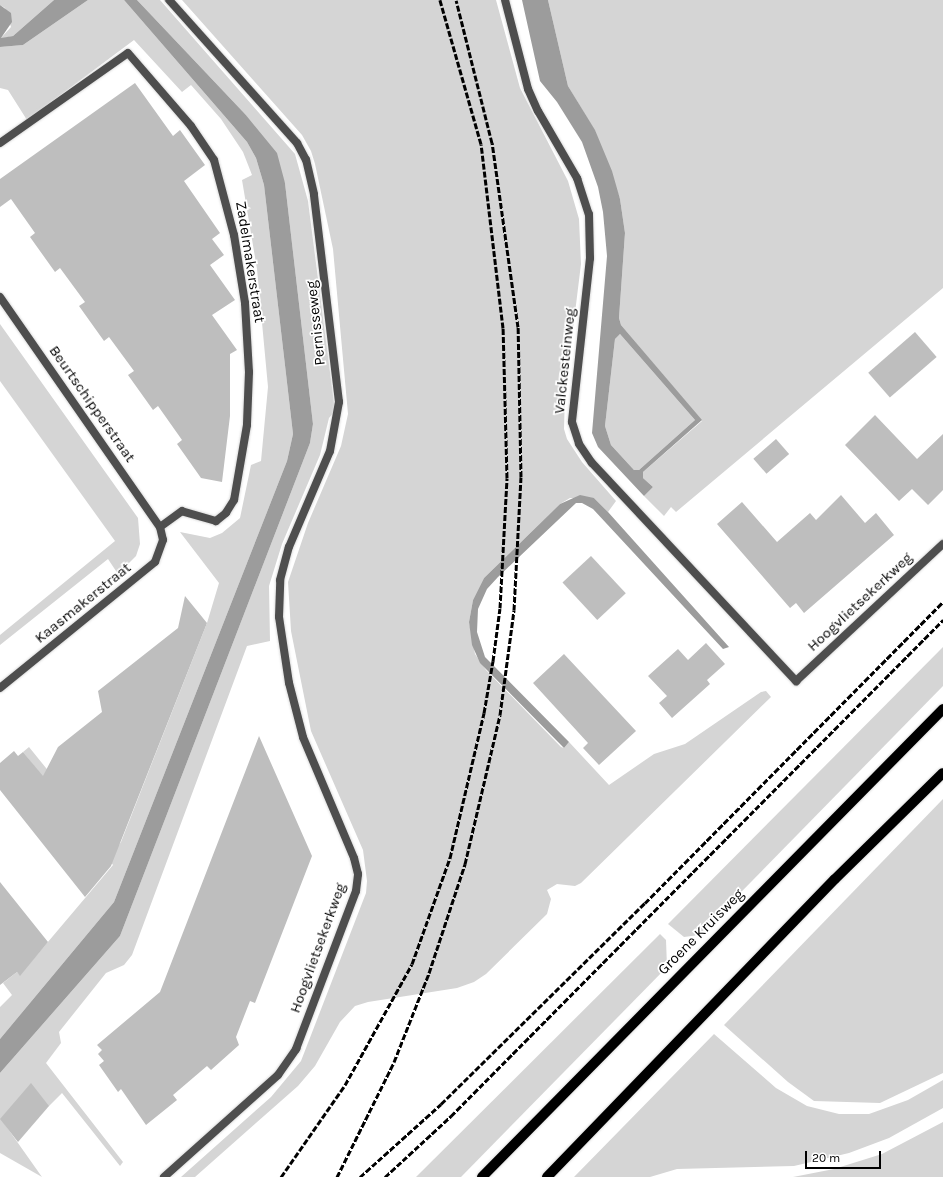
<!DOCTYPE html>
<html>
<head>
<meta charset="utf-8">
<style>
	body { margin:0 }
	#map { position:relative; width:943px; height:1177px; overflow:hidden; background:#fff; font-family:Karla,sans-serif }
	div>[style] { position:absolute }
	.green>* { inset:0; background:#d5d5d5 }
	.water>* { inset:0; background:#9c9c9c }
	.building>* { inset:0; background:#bebebe; transform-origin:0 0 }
	.roads { filter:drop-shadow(0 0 1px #dbdbdb) drop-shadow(0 0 1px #dbdbdb) }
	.street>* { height:8px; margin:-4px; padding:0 4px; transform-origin:4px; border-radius:4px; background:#4e4e4e }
	.primary>* { height:10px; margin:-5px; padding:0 5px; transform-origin:5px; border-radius:5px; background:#000 }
	.rail>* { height:3px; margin-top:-1.5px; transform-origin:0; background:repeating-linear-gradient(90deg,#000 0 6px,transparent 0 8px) }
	span { translate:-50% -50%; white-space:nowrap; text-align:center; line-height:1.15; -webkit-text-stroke:3.5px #fff; paint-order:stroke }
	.street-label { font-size:15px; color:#000 }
	.scale { position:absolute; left:805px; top:1151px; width:76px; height:18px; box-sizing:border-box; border:2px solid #000; border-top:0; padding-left:5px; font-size:12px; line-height:14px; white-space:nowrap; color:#000; -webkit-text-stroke:3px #fff; paint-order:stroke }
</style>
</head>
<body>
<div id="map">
	<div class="green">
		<i style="clip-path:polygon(0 0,54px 0,13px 36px,0 39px,11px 27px,5px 8px,0 5px)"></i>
		<i style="clip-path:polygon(88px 0,124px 0,247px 142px,256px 158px,264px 185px,293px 434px,287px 461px,114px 902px,0 1039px,0 1007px,12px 995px,3px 983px,17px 972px,20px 975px,113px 865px,23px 752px,29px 747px,114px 852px,121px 842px,150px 768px,207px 623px,219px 583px,180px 532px,210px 538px,222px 533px,240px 518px,251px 465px,261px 461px,268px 387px,257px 269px,242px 180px,252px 175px,243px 152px,221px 119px,191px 85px,182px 92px,134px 40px,27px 120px,8px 90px,0 88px,0 47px,23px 45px)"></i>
		<i style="clip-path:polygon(137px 0,160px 0,295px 154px,308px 201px,335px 411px,329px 418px,320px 455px,282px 544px,269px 586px,270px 641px,247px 646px,132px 955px,124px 965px,106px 973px,59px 1032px,61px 1043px,46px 1063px,123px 1162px,120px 1166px,62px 1093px,49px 1106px,1px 1119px,42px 1177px,0 1153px,0 1073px,120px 936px,310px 443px,313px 424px,285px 183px,245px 114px)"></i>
		<i style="clip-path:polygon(182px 0,496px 0,520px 88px,568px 181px,579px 219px,581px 264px,565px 394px,564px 429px,567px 439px,582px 462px,616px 501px,608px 512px,594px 498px,570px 498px,560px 504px,484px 578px,473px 600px,469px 622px,475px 654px,486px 670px,561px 747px,564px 748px,569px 742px,609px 785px,654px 754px,685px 744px,761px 692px,766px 691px,771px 697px,581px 883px,575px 886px,557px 884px,547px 890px,551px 899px,547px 914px,486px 974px,474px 982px,457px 988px,368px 1002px,355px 1006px,340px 1022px,315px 1066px,298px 1086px,195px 1177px,181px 1177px,271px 1097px,301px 1061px,366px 893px,367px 881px,363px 850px,311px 731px,291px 631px,288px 582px,308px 523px,341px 446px,348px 414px,333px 249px,315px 164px,311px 151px,302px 135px)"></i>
		<i style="clip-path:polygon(548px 0,943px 0,943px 288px,676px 512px,671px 507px,664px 516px,644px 496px,653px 487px,643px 478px,643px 472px,702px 421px,621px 325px,619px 318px,625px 233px,620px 199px,595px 131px,568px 86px)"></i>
		<i style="clip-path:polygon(0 324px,138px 518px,140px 544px,136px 556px,118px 574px,108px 559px,0 645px,0 635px,115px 541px,0 381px)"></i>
		<i style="clip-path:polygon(620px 334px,695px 420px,639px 470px,634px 470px,611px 445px,605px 426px,615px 339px)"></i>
		<i style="clip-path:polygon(943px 647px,943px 686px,699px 935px,684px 937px,668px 924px)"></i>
		<i style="clip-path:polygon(943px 799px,943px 1073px,880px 1103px,814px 1101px,788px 1082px,724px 1025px)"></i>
		<i style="clip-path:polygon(660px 934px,666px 940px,667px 967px,461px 1177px,416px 1177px)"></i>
		<i style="clip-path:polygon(714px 1034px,776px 1088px,807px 1106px,839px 1114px,869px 1114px,908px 1100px,943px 1080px,943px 1108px,889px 1138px,849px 1153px,794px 1166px,677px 1169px,650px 1177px,574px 1177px)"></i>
		<i style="clip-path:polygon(943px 1122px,943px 1177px,793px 1177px,834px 1169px,882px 1154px)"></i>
	</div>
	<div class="water">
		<i style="clip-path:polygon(54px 0,88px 0,23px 45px,0 47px,0 5px,11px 13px,12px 22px,1px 38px,13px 36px)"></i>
		<i style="clip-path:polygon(124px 0,137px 0,245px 114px,277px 153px,285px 183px,313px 424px,310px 443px,120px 936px,0 1073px,0 1039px,114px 902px,287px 461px,293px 434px,264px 185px,256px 158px,247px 142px)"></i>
		<i style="clip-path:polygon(evenodd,522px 0,548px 0,568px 86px,595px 130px,612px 171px,620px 199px,625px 233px,619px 318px,621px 325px,702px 420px,643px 472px,643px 478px,653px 487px,644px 496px,598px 447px,592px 433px,607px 256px,603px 212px,598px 187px,582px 142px,557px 102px,540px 81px,522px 0,620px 334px,695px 420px,639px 470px,634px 470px,611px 445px,605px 426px,615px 339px,620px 334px)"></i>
		<i style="clip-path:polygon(580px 495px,594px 498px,608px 512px,729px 647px,723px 649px,593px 509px,582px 503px,576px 503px,498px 577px,487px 589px,478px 609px,477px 632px,485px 657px,569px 742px,564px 748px,480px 663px,472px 645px,469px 622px,473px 600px,484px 578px,560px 504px)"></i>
	</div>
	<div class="building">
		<i style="clip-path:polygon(135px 83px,173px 136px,180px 130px,205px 165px,184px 181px,220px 233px,212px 239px,224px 255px,210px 265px,235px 300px,212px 315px,237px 350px,230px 354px,230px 416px,222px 482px,201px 478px,177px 444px,182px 440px,158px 406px,153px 410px,128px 375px,134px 371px,109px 337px,104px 341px,79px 306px,85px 302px,60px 268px,55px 272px,30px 237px,35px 233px,11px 199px,0 207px,0 179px)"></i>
		<i style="left:915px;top:332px;width:33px;height:62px;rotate:49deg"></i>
		<i style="clip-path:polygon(875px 415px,917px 459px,943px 434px,943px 490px,928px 505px,912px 489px,899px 501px,845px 445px)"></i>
		<i style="left:776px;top:439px;width:20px;height:30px;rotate:49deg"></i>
		<i style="clip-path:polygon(841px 495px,865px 523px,876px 513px,894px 535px,804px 613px,796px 603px,790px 608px,717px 524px,742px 502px,777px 542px,810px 513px,816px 520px)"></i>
		<i style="left:591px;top:556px;width:51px;height:39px;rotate:47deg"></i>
		<i style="clip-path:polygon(185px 596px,207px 623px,111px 866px,85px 897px,0 790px,0 763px,14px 751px,18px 756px,23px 752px,43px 776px,58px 747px,102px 712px,98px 691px,178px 628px)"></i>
		<i style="clip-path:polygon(706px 643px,725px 664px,707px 680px,710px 684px,672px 718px,659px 703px,667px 696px,648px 676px,678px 649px,688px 660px)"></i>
		<i style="clip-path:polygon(564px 654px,636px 731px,599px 765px,583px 748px,588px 743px,533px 683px)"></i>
		<i style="clip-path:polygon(259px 736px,312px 856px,255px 1003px,250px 1001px,236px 1037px,239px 1045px,211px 1070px,207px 1066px,173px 1095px,177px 1100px,146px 1125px,121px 1089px,118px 1092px,99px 1065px,104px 1061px,98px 1054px,102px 1050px,97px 1045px,160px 992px)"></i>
		<i style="clip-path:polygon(0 882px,48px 942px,20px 976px,17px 972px,0 985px)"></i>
		<i style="clip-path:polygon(31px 1083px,49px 1106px,18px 1142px,0 1119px)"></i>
	</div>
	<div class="roads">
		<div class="street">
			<i style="left:505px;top:0;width:92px;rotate:75.5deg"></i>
			<i style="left:528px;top:89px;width:24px;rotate:66deg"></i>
			<i style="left:538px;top:111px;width:78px;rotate:59.8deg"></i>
			<i style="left:577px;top:178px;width:38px;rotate:72deg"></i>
			<i style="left:589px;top:214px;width:44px;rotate:88.7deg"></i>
			<i style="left:590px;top:258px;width:165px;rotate:96.3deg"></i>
			<i style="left:572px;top:422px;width:23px;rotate:72deg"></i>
			<i style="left:579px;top:444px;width:23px;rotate:56deg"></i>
			<i style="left:592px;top:463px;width:299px;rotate:46.9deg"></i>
			<i style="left:796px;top:681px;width:201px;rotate:-43deg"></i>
			<i style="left:0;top:143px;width:156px;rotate:-35.1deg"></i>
			<i style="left:128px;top:53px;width:96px;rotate:49.2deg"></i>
			<i style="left:191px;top:126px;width:41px;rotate:55.9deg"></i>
			<i style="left:214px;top:160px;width:78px;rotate:75.1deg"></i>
			<i style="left:234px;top:235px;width:69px;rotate:80.8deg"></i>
			<i style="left:245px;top:303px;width:69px;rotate:86.7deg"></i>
			<i style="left:249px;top:372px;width:53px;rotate:92.2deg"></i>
			<i style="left:247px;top:425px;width:76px;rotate:99.8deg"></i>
			<i style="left:234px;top:500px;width:15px;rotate:122deg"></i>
			<i style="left:226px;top:513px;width:13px;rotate:141deg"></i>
			<i style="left:216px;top:521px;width:35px;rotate:-164deg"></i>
			<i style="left:182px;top:511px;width:27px;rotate:144deg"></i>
			<i style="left:0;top:297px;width:280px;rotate:55.2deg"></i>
			<i style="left:160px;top:527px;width:13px;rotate:77deg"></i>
			<i style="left:163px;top:540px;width:23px;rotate:110deg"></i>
			<i style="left:155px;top:562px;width:200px;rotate:140.9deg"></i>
			<i style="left:164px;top:1177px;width:153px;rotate:-41.8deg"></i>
			<i style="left:278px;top:1075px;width:32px;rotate:-55deg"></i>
			<i style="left:296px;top:1049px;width:169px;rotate:-69.2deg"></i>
			<i style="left:356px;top:891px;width:17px;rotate:-83deg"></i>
			<i style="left:358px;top:874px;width:16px;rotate:-104deg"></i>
			<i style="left:354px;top:858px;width:131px;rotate:-112.9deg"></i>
			<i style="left:303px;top:737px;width:56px;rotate:-104.5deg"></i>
			<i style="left:289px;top:683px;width:67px;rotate:-98.6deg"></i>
			<i style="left:279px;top:617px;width:37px;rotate:-88deg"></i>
			<i style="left:280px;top:580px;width:34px;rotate:-75deg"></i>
			<i style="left:289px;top:547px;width:104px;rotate:-66.9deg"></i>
			<i style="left:330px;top:451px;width:50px;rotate:-79.6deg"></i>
			<i style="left:339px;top:402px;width:209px;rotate:-96.9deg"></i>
			<i style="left:314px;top:194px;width:35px;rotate:-103deg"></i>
			<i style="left:306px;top:160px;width:19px;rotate:-118deg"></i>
			<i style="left:297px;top:143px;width:192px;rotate:-131.8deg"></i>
		</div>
		<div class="primary">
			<i style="left:482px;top:1177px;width:657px;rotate:-45.43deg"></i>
			<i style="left:547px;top:1177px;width:414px;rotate:-46deg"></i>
			<i style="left:835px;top:879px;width:151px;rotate:-44.5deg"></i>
		</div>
	</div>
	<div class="rail">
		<i style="left:281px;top:1177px;width:112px;rotate:-55.2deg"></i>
		<i style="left:345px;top:1085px;width:138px;rotate:-61deg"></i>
		<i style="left:412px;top:964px;width:113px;rotate:-70.3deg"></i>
		<i style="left:450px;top:858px;width:149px;rotate:-76.8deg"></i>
		<i style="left:484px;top:713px;width:53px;rotate:-80.2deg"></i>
		<i style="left:493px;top:661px;width:53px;rotate:-82.5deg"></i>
		<i style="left:500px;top:608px;width:130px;rotate:-86.9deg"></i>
		<i style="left:507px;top:478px;width:150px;rotate:-91.5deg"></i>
		<i style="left:503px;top:328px;width:185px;rotate:-96.8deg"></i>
		<i style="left:481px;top:144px;width:150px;rotate:-105.9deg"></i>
		<i style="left:337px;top:1177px;width:128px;rotate:-63.6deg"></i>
		<i style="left:394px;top:1062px;width:96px;rotate:-68.5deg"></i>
		<i style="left:429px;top:973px;width:115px;rotate:-71.7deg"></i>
		<i style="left:465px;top:864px;width:153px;rotate:-76.8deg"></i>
		<i style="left:500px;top:715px;width:106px;rotate:-82.4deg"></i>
		<i style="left:514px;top:610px;width:133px;rotate:-87deg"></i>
		<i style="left:521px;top:477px;width:150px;rotate:-91.1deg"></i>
		<i style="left:518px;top:327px;width:186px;rotate:-98deg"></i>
		<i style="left:492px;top:143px;width:147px;rotate:-104.1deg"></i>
		<i style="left:360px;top:1177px;width:109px;rotate:-42deg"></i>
		<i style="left:441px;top:1104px;width:286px;rotate:-44.6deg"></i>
		<i style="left:645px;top:903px;width:424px;rotate:-45.3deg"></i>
		<i style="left:385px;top:1177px;width:90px;rotate:-42.7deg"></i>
		<i style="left:451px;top:1116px;width:699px;rotate:-45.23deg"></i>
	</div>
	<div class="street-label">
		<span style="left:250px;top:262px;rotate:81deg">Zadelmakerstraat</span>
		<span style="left:316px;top:323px;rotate:-96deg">Pernisseweg</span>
		<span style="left:565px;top:361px;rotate:-84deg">Valckesteinweg</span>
		<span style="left:92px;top:404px;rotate:55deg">Beurtschipperstraat</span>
		<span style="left:860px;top:602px;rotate:-43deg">Hoogvlietsekerkweg</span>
		<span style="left:83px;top:603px;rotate:-39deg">Kaasmakerstraat</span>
		<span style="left:701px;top:932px;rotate:-45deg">Groene Kruisweg</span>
		<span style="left:318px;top:948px;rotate:-70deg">Hoogvlietsekerkweg</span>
	</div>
	<div class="scale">20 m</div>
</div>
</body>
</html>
